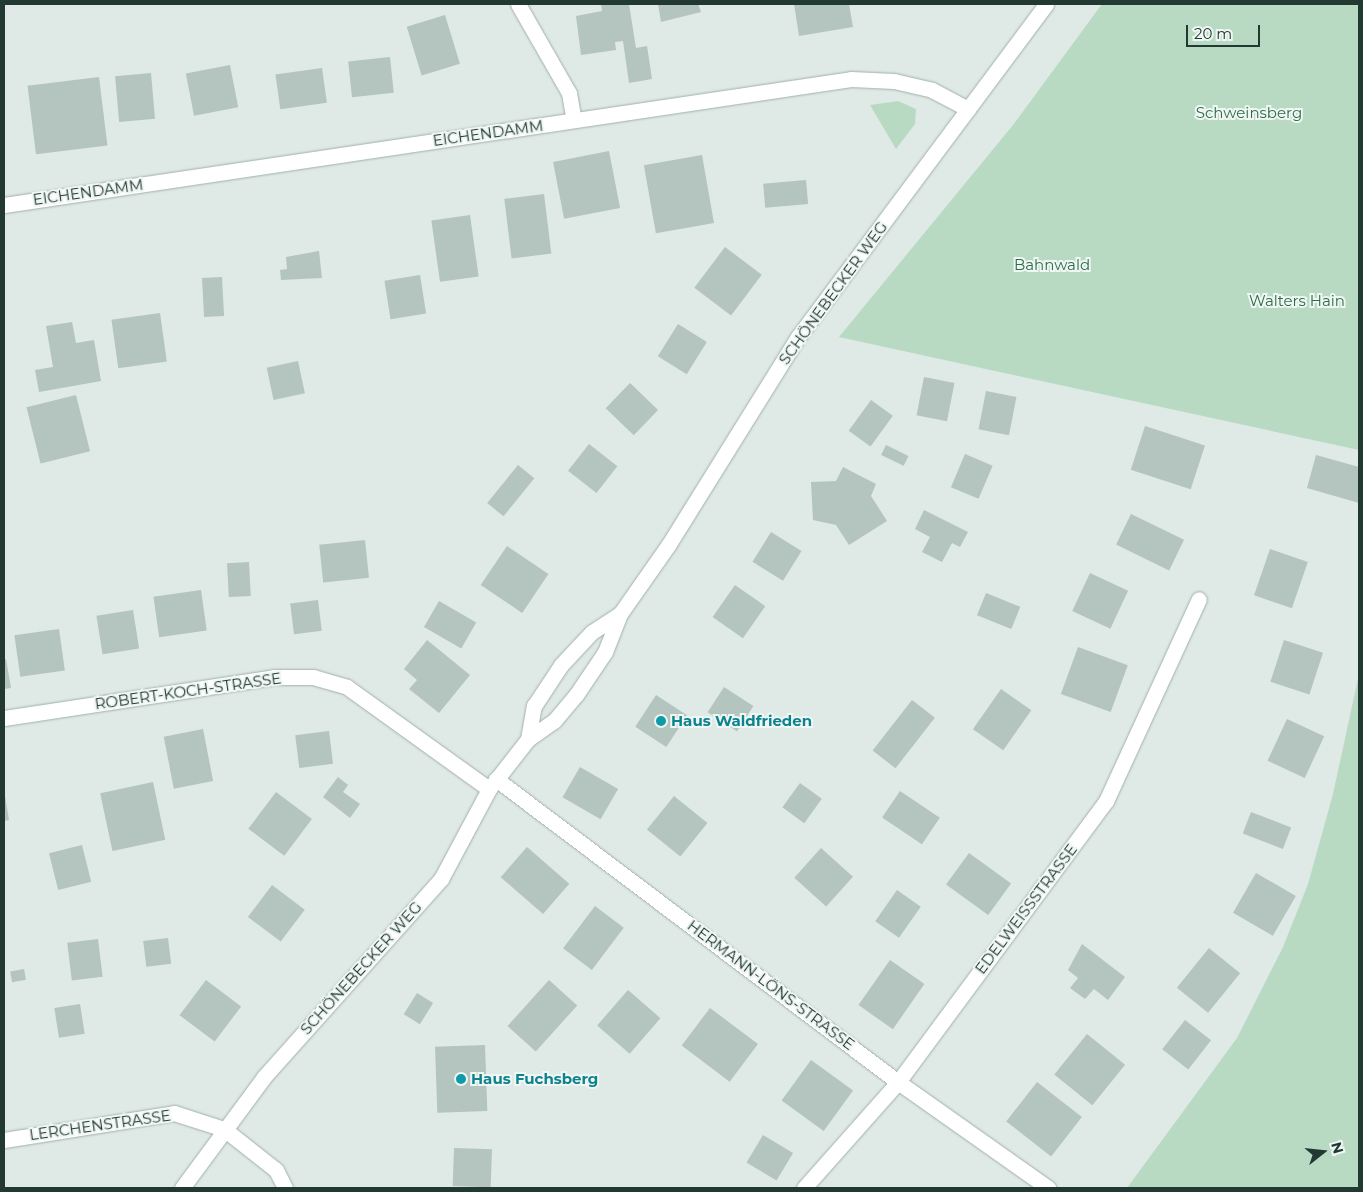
<!DOCTYPE html>
<html>
<head>
<meta charset="utf-8">
<style>
	body { margin:0 }
	#map { position:relative; width:1363px; height:1192px; overflow:hidden; background:#dfe9e5; font-family:Montserrat,sans-serif }
	div>[style] { position:absolute }
	.green>* { inset:0; background:#b8dac2 }
	.building>* { inset:0; background:#b4c4be; transform-origin:0 0 }
	.roads { filter:drop-shadow(0 0 1px #a2b0ac) drop-shadow(0 0 1px #a2b0ac) }
	.minor>* { height:15px; margin:-7.5px; padding:0 7.5px; transform-origin:7.5px; border-radius:7.5px; background:#fff }
	.dots>* { width:14px; height:14px; translate:-50% -50%; box-sizing:border-box; border:2px solid #eff6f3; border-radius:50% }
	span { translate:-50% -50%; white-space:nowrap; text-align:center; line-height:1.15; -webkit-text-stroke:4px #eff6f3; paint-order:stroke }
	.park-label { font-size:15px; color:#2d6d48 }
	.street-label { font-size:15px; color:#213833 }
	.culture-label { font-size:15px; color:#0d838f; font-weight:700 }
	.left { translate:0 -50%; text-align:left }
	.frame { position:absolute; inset:0; border:5px solid #213833; pointer-events:none }
	.north { position:absolute; left:1298px; top:1127px; width:50px; height:50px; -webkit-text-stroke:4px #eff6f3; paint-order:stroke; rotate:74deg; font-size:14px; font-weight:700; line-height:20px; text-align:center; color:#213833 }
	.north::after { content:''; display:block; margin:auto; width:18px; height:22px; background:#213833; clip-path:polygon(50% 0,100% 100%,50% 72%,0 100%) }
	.scale { position:absolute; left:1186px; top:25px; width:74px; height:22px; box-sizing:border-box; border:2px solid #213833; border-top:0; padding-left:6px; font-size:15px; line-height:18px; white-space:nowrap; color:#213833; -webkit-text-stroke:4px #eff6f3; paint-order:stroke }
</style>
</head>
<body>
<div id="map">
	<div class="green">
		<i style="clip-path:polygon(1102px 4px,1359px 4px,1359px 450px,839px 337px,1013px 125px)"></i>
		<i style="clip-path:polygon(898px 101px,916px 109px,915px 124px,896px 149px,870px 105px)"></i>
		<i style="clip-path:polygon(1359px 674px,1359px 1188px,1127px 1188px,1237px 1038px,1283px 947px,1308px 884px,1333px 794px)"></i>
	</div>
	<div class="building">
		<i style="clip-path:polygon(601px 4px,629px 4px,636px 48px,647px 46px,652px 79px,629px 83px,623px 41px,615px 42px,616px 50px,581px 55px,576px 16px,602px 11px)"></i>
		<i style="clip-path:polygon(658px 4px,698px 4px,701px 12px,661px 22px)"></i>
		<i style="clip-path:polygon(794px 4px,849px 4px,853px 27px,799px 36px)"></i>
		<i style="left:445px;top:15px;width:51px;height:40px;rotate:73deg"></i>
		<i style="left:390px;top:57px;width:36px;height:42px;rotate:84deg"></i>
		<i style="left:230px;top:65px;width:43px;height:45px;rotate:79deg"></i>
		<i style="left:322px;top:68px;width:35px;height:47px;rotate:82deg"></i>
		<i style="left:151px;top:73px;width:46px;height:36px;rotate:85deg"></i>
		<i style="left:99px;top:77px;width:69px;height:72px;rotate:83deg"></i>
		<i style="left:609px;top:151px;width:58px;height:57px;rotate:79deg"></i>
		<i style="left:702px;top:155px;width:69px;height:59px;rotate:80deg"></i>
		<i style="left:806px;top:180px;width:24px;height:43px;rotate:85deg"></i>
		<i style="left:544px;top:194px;width:60px;height:40px;rotate:83deg"></i>
		<i style="left:470px;top:215px;width:62px;height:39px;rotate:82deg"></i>
		<i style="left:725px;top:247px;width:46px;height:51px;rotate:37deg"></i>
		<i style="clip-path:polygon(319px 251px,322px 278px,281px 280px,280px 270px,287px 269px,286px 257px)"></i>
		<i style="left:420px;top:275px;width:39px;height:36px;rotate:81deg"></i>
		<i style="left:222px;top:277px;width:39px;height:20px;rotate:87deg"></i>
		<i style="left:160px;top:313px;width:49px;height:49px;rotate:82deg"></i>
		<i style="clip-path:polygon(72px 322px,76px 343px,94px 340px,101px 381px,39px 392px,35px 370px,53px 367px,46px 326px)"></i>
		<i style="left:678px;top:324px;width:34px;height:38px;rotate:32deg"></i>
		<i style="left:298px;top:361px;width:33px;height:32px;rotate:78deg"></i>
		<i style="left:924px;top:377px;width:31px;height:39px;rotate:11deg"></i>
		<i style="left:630px;top:383px;width:39px;height:35px;rotate:44deg"></i>
		<i style="left:986px;top:391px;width:31px;height:39px;rotate:11deg"></i>
		<i style="left:76px;top:395px;width:58px;height:51px;rotate:76deg"></i>
		<i style="left:871px;top:400px;width:27px;height:38px;rotate:36deg"></i>
		<i style="left:1145px;top:426px;width:63px;height:46px;rotate:18deg"></i>
		<i style="left:589px;top:444px;width:36px;height:34px;rotate:38deg"></i>
		<i style="left:886px;top:445px;width:25px;height:11px;rotate:26deg"></i>
		<i style="left:965px;top:454px;width:30px;height:36px;rotate:23deg"></i>
		<i style="clip-path:polygon(1316px 455px,1359px 467px,1359px 503px,1307px 488px)"></i>
		<i style="left:518px;top:465px;width:21px;height:49px;rotate:39deg"></i>
		<i style="clip-path:polygon(843px 467px,876px 484px,871px 496px,887px 521px,849px 545px,836px 525px,813px 520px,811px 482px,836px 481px)"></i>
		<i style="clip-path:polygon(924px 510px,968px 532px,960px 547px,952px 543px,942px 562px,922px 552px,930px 537px,915px 529px)"></i>
		<i style="left:1131px;top:514px;width:59px;height:34px;rotate:26deg"></i>
		<i style="left:771px;top:532px;width:36px;height:35px;rotate:32deg"></i>
		<i style="left:365px;top:540px;width:38px;height:46px;rotate:84deg"></i>
		<i style="left:507px;top:546px;width:50px;height:47px;rotate:34deg"></i>
		<i style="left:1270px;top:549px;width:40px;height:49px;rotate:19deg"></i>
		<i style="left:249px;top:562px;width:34px;height:22px;rotate:87deg"></i>
		<i style="left:1090px;top:573px;width:42px;height:42px;rotate:25deg"></i>
		<i style="left:735px;top:585px;width:37px;height:39px;rotate:35deg"></i>
		<i style="left:201px;top:590px;width:41px;height:48px;rotate:82deg"></i>
		<i style="left:986px;top:593px;width:37px;height:24px;rotate:22deg"></i>
		<i style="left:318px;top:600px;width:31px;height:28px;rotate:83deg"></i>
		<i style="left:439px;top:601px;width:43px;height:30px;rotate:30deg"></i>
		<i style="left:133px;top:610px;width:39px;height:37px;rotate:81deg"></i>
		<i style="left:59px;top:629px;width:42px;height:45px;rotate:82deg"></i>
		<i style="clip-path:polygon(427px 640px,470px 675px,439px 713px,409px 689px,417px 680px,404px 669px)"></i>
		<i style="left:1284px;top:640px;width:41px;height:44px;rotate:18deg"></i>
		<i style="left:1078px;top:647px;width:53px;height:50px;rotate:20deg"></i>
		<i style="clip-path:polygon(6px 659px,11px 688px,4px 689px,4px 660px)"></i>
		<i style="left:724px;top:687px;width:35px;height:30px;rotate:33deg"></i>
		<i style="left:1001px;top:689px;width:37px;height:49px;rotate:35deg"></i>
		<i style="left:656px;top:695px;width:37px;height:38px;rotate:33deg"></i>
		<i style="left:912px;top:700px;width:29px;height:64px;rotate:38deg"></i>
		<i style="left:1287px;top:719px;width:41px;height:46px;rotate:25deg"></i>
		<i style="left:203px;top:729px;width:53px;height:40px;rotate:79deg"></i>
		<i style="left:329px;top:731px;width:33px;height:34px;rotate:83deg"></i>
		<i style="left:580px;top:767px;width:44px;height:35px;rotate:30deg"></i>
		<i style="clip-path:polygon(338px 777px,348px 785px,343px 792px,360px 804px,350px 818px,323px 797px)"></i>
		<i style="left:153px;top:782px;width:59px;height:54px;rotate:78deg"></i>
		<i style="left:800px;top:783px;width:27px;height:30px;rotate:36deg"></i>
		<i style="clip-path:polygon(4px 790px,9px 820px,4px 821px)"></i>
		<i style="left:900px;top:791px;width:48px;height:32px;rotate:34deg"></i>
		<i style="left:276px;top:792px;width:45px;height:46px;rotate:37deg"></i>
		<i style="left:674px;top:796px;width:43px;height:43px;rotate:39deg"></i>
		<i style="left:1251px;top:812px;width:43px;height:23px;rotate:21deg"></i>
		<i style="left:82px;top:845px;width:38px;height:34px;rotate:76deg"></i>
		<i style="left:527px;top:847px;width:56px;height:40px;rotate:41deg"></i>
		<i style="left:821px;top:848px;width:43px;height:40px;rotate:42deg"></i>
		<i style="left:969px;top:853px;width:52px;height:39px;rotate:36deg"></i>
		<i style="left:1256px;top:873px;width:46px;height:46px;rotate:30deg"></i>
		<i style="left:272px;top:885px;width:41px;height:40px;rotate:37deg"></i>
		<i style="left:897px;top:890px;width:29px;height:38px;rotate:35deg"></i>
		<i style="left:595px;top:906px;width:36px;height:53px;rotate:37deg"></i>
		<i style="left:168px;top:938px;width:26px;height:25px;rotate:83deg"></i>
		<i style="left:98px;top:939px;width:38px;height:31px;rotate:83deg"></i>
		<i style="clip-path:polygon(1082px 944px,1125px 977px,1108px 1000px,1094px 989px,1085px 999px,1070px 988px,1078px 978px,1068px 970px)"></i>
		<i style="left:1209px;top:948px;width:40px;height:51px;rotate:39deg"></i>
		<i style="left:890px;top:960px;width:42px;height:55px;rotate:35deg"></i>
		<i style="left:24px;top:969px;width:11px;height:14px;rotate:80deg"></i>
		<i style="left:206px;top:980px;width:44px;height:44px;rotate:37deg"></i>
		<i style="left:549px;top:980px;width:38px;height:62px;rotate:42deg"></i>
		<i style="left:628px;top:990px;width:43px;height:47px;rotate:41deg"></i>
		<i style="left:417px;top:993px;width:19px;height:25px;rotate:32deg"></i>
		<i style="left:80px;top:1004px;width:30px;height:26px;rotate:81deg"></i>
		<i style="left:710px;top:1008px;width:60px;height:47px;rotate:37deg"></i>
		<i style="left:1185px;top:1020px;width:33px;height:37px;rotate:38deg"></i>
		<i style="left:1087px;top:1034px;width:49px;height:52px;rotate:39deg"></i>
		<i style="left:485px;top:1045px;width:66px;height:50px;rotate:88deg"></i>
		<i style="left:811px;top:1060px;width:52px;height:50px;rotate:36deg"></i>
		<i style="left:1037px;top:1082px;width:57px;height:50px;rotate:38deg"></i>
		<i style="left:763px;top:1135px;width:35px;height:32px;rotate:31deg"></i>
		<i style="left:454px;top:1148px;width:38px;height:38px;rotate:2deg"></i>
	</div>
	<div class="roads">
		<div class="minor">
			<i style="left:518px;top:4px;width:103px;rotate:60.2deg"></i>
			<i style="left:569px;top:93px;width:27px;rotate:80deg"></i>
			<i style="left:4px;top:205px;width:856px;rotate:-8.46deg"></i>
			<i style="left:851px;top:79px;width:43px;rotate:2.7deg"></i>
			<i style="left:894px;top:81px;width:39px;rotate:13deg"></i>
			<i style="left:932px;top:90px;width:41px;rotate:27.8deg"></i>
			<i style="left:4px;top:718px;width:273px;rotate:-8.6deg"></i>
			<i style="left:274px;top:677px;width:39px"></i>
			<i style="left:313px;top:677px;width:35px;rotate:16deg"></i>
			<i style="left:347px;top:687px;width:175px;rotate:35.7deg"></i>
			<i style="left:528px;top:739px;width:34px;rotate:-80deg"></i>
			<i style="left:534px;top:706px;width:49px;rotate:-56.6deg"></i>
			<i style="left:561px;top:665px;width:45px;rotate:-46.8deg"></i>
			<i style="left:592px;top:632px;width:33px;rotate:-33deg"></i>
			<i style="left:496px;top:779px;width:503px;rotate:37.01deg"></i>
			<i style="left:898px;top:1082px;width:184px;rotate:35.2deg"></i>
			<i style="left:4px;top:1140px;width:172px;rotate:-9deg"></i>
			<i style="left:174px;top:1113px;width:52px;rotate:17.7deg"></i>
			<i style="left:224px;top:1129px;width:66px;rotate:38.3deg"></i>
			<i style="left:276px;top:1170px;width:20px;rotate:63deg"></i>
			<i style="left:182px;top:1188px;width:138px;rotate:-53.5deg"></i>
			<i style="left:264px;top:1077px;width:266px;rotate:-48.2deg"></i>
			<i style="left:441px;top:879px;width:102px;rotate:-61.9deg"></i>
			<i style="left:489px;top:789px;width:63px;rotate:-52deg"></i>
			<i style="left:528px;top:739px;width:32px;rotate:-35deg"></i>
			<i style="left:554px;top:721px;width:34px;rotate:-50deg"></i>
			<i style="left:576px;top:695px;width:52px;rotate:-56deg"></i>
			<i style="left:605px;top:652px;width:41px;rotate:-68.5deg"></i>
			<i style="left:620px;top:614px;width:85px;rotate:-55deg"></i>
			<i style="left:669px;top:544px;width:244px;rotate:-58.1deg"></i>
			<i style="left:798px;top:337px;width:415px;rotate:-53.3deg"></i>
			<i style="left:804px;top:1188px;width:142px;rotate:-48.4deg"></i>
			<i style="left:898px;top:1082px;width:350px;rotate:-53.5deg"></i>
			<i style="left:1106px;top:801px;width:222px;rotate:-65.3deg"></i>
		</div>
	</div>
	<div class="dots">
		<i style="left:661px;top:721px;background:#0f9aa8"></i>
		<i style="left:461px;top:1079px;background:#0f9aa8"></i>
	</div>
	<div class="park-label">
		<span style="left:1249px;top:113px">Schweinsberg</span>
		<span style="left:1052px;top:265px">Bahnwald</span>
		<span style="left:1297px;top:301px">Walters Hain</span>
	</div>
	<div class="street-label">
		<span style="left:488px;top:133px;rotate:-8deg">EICHENDAMM</span>
		<span style="left:88px;top:192px;rotate:-8deg">EICHENDAMM</span>
		<span style="left:833px;top:293px;rotate:-54deg">SCHÖNEBECKER WEG</span>
		<span style="left:188px;top:691px;rotate:-8deg">ROBERT-KOCH-STRASSE</span>
		<span style="left:1026px;top:909px;rotate:-53deg">EDELWEISSSTRASSE</span>
		<span style="left:361px;top:968px;rotate:-48deg">SCHÖNEBECKER WEG</span>
		<span style="left:771px;top:985px;rotate:37deg">HERMANN-LÖNS-STRASSE</span>
		<span style="left:100px;top:1125px;rotate:-8deg">LERCHENSTRASSE</span>
	</div>
	<div class="culture-label">
		<span class="left" style="left:671px;top:721px">Haus Waldfrieden</span>
		<span class="left" style="left:471px;top:1079px">Haus Fuchsberg</span>
	</div>
	<div class="frame"></div>
	<div class="north">N</div>
	<div class="scale">20 m</div>
</div>
</body>
</html>
